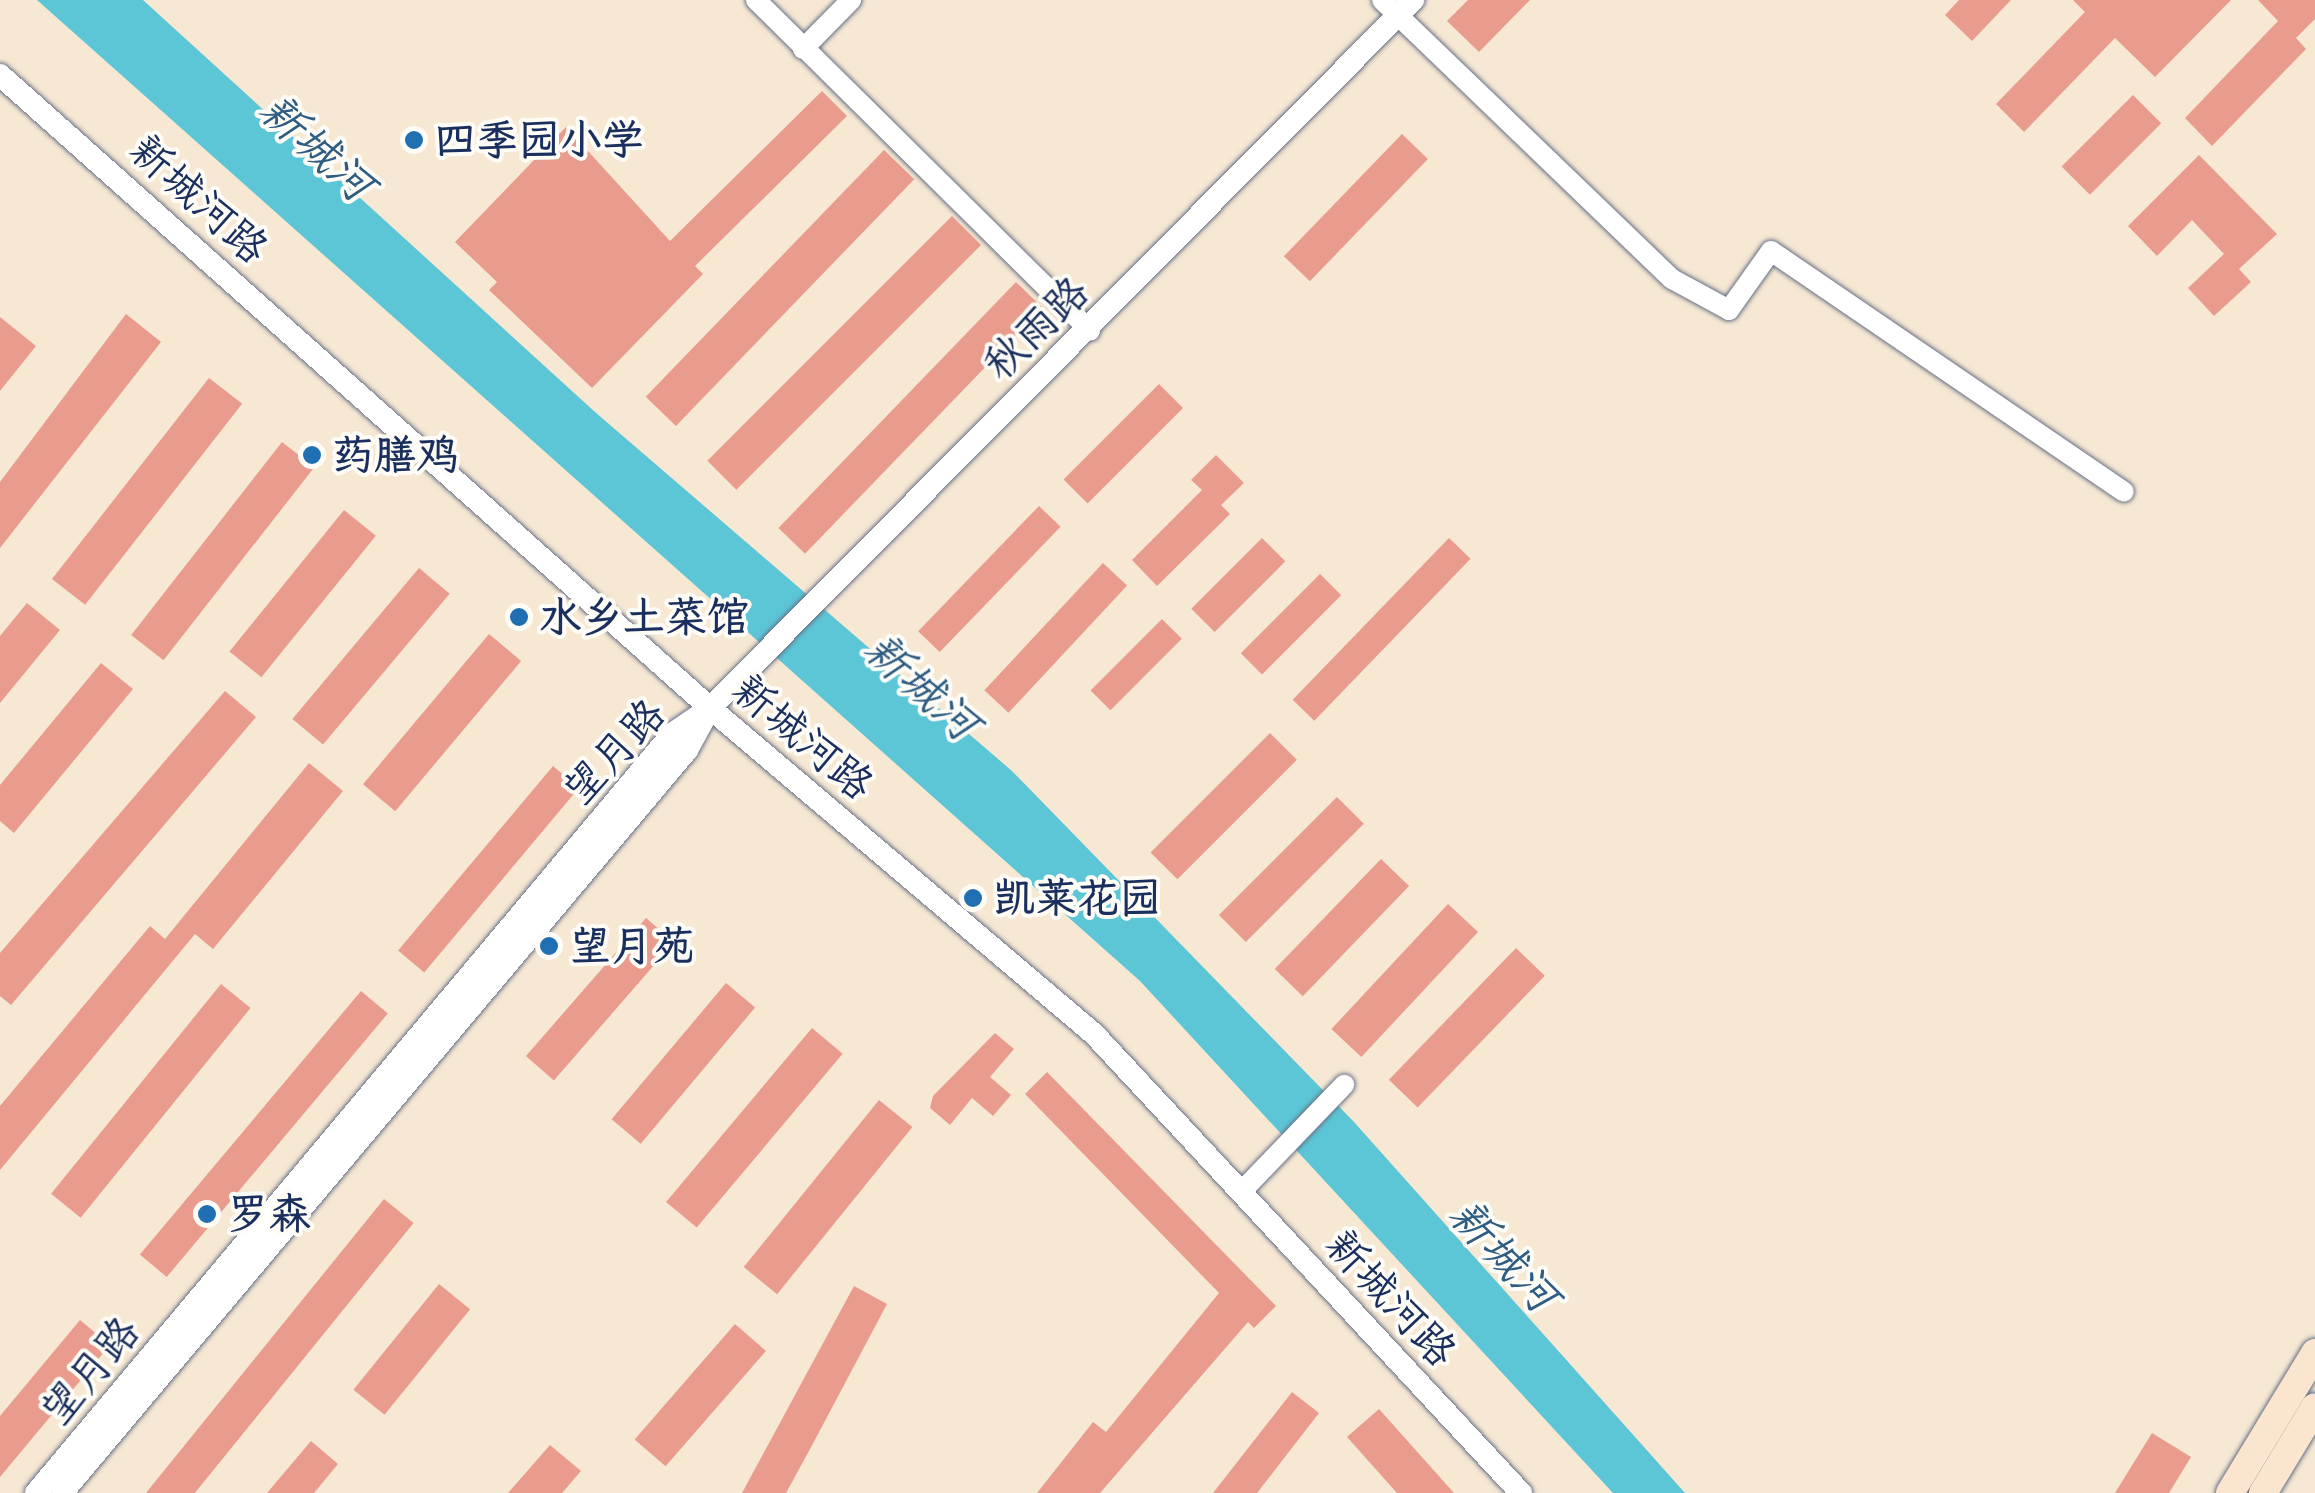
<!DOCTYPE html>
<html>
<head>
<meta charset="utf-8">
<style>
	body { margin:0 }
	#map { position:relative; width:2315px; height:1493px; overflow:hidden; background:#f6e8d3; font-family:Itim,"LXGW WenKai TC",sans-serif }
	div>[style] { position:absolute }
	.water>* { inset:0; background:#5cc6d6 }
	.building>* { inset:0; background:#e99c8d; transform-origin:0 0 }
	.roads { filter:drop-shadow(0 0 2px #687087) drop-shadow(0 0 2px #687087) }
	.minor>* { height:20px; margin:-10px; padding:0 10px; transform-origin:10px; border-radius:10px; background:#fff }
	.tertiary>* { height:22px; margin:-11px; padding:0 11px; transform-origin:11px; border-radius:11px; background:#fff }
	.secondary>* { height:28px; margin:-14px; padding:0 14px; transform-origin:14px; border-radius:14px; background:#fbe5cf }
	.dots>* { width:28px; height:28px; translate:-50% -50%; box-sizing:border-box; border:5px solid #fdfcf7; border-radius:50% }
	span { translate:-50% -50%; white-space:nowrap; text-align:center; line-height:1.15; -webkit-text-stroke:8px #fdfcf7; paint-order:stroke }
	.poi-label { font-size:42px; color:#1b2f5e; font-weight:700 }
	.left { translate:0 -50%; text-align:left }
	.street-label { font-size:42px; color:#1b2f5e }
	.water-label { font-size:45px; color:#2e5c82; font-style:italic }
</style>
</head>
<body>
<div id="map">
	<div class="water">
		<i style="clip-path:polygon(37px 0,143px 0,595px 412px,1012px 771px,1354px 1122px,1685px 1493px,1613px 1493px,1140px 981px)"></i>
	</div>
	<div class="building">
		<i style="clip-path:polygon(1468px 0,1530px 0,1479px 52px,1447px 21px)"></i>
		<i style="clip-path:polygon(1959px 0,2011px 0,1972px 41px,1945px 15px)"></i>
		<i style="clip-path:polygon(2073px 0,2231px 0,2155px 77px,2115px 38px,2024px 132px,1996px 104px,2085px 12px)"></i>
		<i style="clip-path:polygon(2258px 0,2315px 0,2315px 19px,2296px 38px,2306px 49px,2212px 146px,2185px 118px,2278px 21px)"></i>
		<i style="clip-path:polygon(822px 91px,847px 116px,695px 266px,703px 274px,592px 388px,489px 290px,497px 282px,455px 242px,566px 127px,670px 241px)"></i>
		<i style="left:2133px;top:95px;width:40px;height:101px;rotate:45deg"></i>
		<i style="left:1402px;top:134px;width:36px;height:170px;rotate:44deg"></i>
		<i style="left:884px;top:150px;width:42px;height:343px;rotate:44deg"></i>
		<i style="clip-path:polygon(2199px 155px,2277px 234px,2239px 269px,2251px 282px,2214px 316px,2188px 288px,2224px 254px,2192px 220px,2157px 256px,2128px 226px)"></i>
		<i style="left:952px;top:216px;width:41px;height:346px;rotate:45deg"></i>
		<i style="left:1016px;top:282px;width:37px;height:342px;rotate:44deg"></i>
		<i style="clip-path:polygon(126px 314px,161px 342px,0 548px,0 482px)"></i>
		<i style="clip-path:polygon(0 317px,36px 346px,0 391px)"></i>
		<i style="left:209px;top:378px;width:42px;height:255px;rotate:38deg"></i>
		<i style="left:1159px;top:384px;width:34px;height:135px;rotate:45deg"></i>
		<i style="left:282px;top:442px;width:41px;height:245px;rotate:38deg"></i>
		<i style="clip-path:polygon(1216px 455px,1244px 483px,1221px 505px,1230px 514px,1157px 586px,1132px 560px,1202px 490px,1191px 480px)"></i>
		<i style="left:1039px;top:506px;width:30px;height:174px;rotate:44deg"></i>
		<i style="left:344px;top:510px;width:41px;height:182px;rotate:39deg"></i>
		<i style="left:1262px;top:538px;width:33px;height:100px;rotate:45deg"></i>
		<i style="left:1449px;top:538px;width:30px;height:225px;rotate:44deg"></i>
		<i style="left:1103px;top:563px;width:33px;height:174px;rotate:43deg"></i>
		<i style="left:419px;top:568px;width:40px;height:197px;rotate:40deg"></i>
		<i style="left:1320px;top:574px;width:30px;height:112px;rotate:45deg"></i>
		<i style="clip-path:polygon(27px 603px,60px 630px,0 703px,0 636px)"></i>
		<i style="left:1162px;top:619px;width:28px;height:101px;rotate:45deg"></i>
		<i style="left:489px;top:634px;width:42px;height:196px;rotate:40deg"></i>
		<i style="clip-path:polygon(101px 663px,133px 689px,14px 833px,0 821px,0 785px)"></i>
		<i style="clip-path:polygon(225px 691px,256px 717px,11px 1005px,0 996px,0 953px)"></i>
		<i style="left:1270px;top:733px;width:38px;height:169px;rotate:45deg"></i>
		<i style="clip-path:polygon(309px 763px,343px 791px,213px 949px,195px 934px,0 1170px,0 1106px,150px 926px,165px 939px)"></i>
		<i style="left:553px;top:766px;width:34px;height:241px;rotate:40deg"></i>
		<i style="left:1337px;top:797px;width:38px;height:167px;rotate:45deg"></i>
		<i style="left:1381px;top:859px;width:39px;height:153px;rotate:44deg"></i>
		<i style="left:1448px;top:904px;width:41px;height:171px;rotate:43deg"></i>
		<i style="left:646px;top:918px;width:37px;height:183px;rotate:41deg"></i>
		<i style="left:1516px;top:948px;width:40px;height:183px;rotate:44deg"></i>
		<i style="left:726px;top:983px;width:38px;height:178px;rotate:40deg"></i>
		<i style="left:221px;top:984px;width:38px;height:270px;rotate:39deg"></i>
		<i style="left:361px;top:991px;width:35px;height:344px;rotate:40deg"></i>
		<i style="left:812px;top:1028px;width:40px;height:227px;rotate:40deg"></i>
		<i style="clip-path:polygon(995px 1033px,1014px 1049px,990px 1077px,1011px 1095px,993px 1116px,972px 1098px,950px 1125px,930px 1108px,933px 1096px)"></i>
		<i style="clip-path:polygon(1047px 1072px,1276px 1306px,1254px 1328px,1248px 1322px,1100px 1493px,1037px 1493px,1093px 1422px,1106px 1432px,1219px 1293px,1025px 1094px)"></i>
		<i style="left:879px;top:1100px;width:43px;height:215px;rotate:39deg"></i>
		<i style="left:384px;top:1199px;width:38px;height:380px;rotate:39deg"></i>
		<i style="left:439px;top:1284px;width:40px;height:136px;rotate:39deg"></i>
		<i style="clip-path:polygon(854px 1286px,887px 1304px,809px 1451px,786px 1493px,742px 1493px)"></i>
		<i style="clip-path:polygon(80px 1320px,110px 1345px,0 1477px,0 1416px)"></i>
		<i style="left:735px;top:1324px;width:41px;height:153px;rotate:41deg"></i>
		<i style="clip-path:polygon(1292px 1392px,1319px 1413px,1257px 1493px,1213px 1493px)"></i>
		<i style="clip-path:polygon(1379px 1409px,1454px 1493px,1397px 1493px,1347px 1437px)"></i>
		<i style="clip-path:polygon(2152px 1433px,2191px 1457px,2169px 1493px,2115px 1493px)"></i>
		<i style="clip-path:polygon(311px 1441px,338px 1464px,314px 1493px,267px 1493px)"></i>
		<i style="clip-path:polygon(550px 1445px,581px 1471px,562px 1493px,508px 1493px)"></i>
	</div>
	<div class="roads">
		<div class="minor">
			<i style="left:756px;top:0;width:470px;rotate:44.7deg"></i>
			<i style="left:1382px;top:0;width:402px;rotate:43.9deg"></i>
			<i style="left:1672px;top:279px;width:65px;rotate:28.5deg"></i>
			<i style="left:1729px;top:310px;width:72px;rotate:-54.6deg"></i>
			<i style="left:1771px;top:251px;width:427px;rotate:34.3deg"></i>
			<i style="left:803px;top:49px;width:69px;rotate:-45.6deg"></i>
			<i style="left:1241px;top:1192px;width:149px;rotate:-46.1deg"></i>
		</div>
		<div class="tertiary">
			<i style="left:0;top:75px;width:951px;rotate:41.72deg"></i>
			<i style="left:710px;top:708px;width:504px;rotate:40.33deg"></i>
			<i style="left:1094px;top:1034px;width:627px;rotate:47.07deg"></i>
			<i style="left:36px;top:1493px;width:990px;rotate:-50.04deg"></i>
			<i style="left:672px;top:734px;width:42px;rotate:-34.4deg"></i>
			<i style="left:62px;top:1493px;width:971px;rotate:-49.93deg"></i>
			<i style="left:687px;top:750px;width:48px;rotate:-61.3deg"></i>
			<i style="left:710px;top:708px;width:998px;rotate:-45.2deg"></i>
		</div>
		<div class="secondary">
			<i style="left:2230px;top:1493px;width:164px;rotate:-58.7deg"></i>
			<i style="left:2263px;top:1493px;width:100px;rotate:-58.8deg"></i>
		</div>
	</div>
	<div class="dots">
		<i style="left:414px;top:140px;background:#1f6fb2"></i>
		<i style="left:312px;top:455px;background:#1f6fb2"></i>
		<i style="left:519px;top:617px;background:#1f6fb2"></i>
		<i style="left:973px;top:898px;background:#1f6fb2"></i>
		<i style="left:549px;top:946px;background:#1f6fb2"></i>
		<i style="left:207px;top:1214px;background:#1f6fb2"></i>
	</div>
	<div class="poi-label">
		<span class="left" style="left:434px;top:140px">四季园小学</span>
		<span class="left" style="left:332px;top:455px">药膳鸡</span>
		<span class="left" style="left:539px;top:617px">水乡土菜馆</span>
		<span class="left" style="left:993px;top:898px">凯莱花园</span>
		<span class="left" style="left:569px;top:946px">望月苑</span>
		<span class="left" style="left:227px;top:1214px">罗森</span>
	</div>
	<div class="street-label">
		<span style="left:199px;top:199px;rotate:42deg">新城河路</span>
		<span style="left:1036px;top:328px;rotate:-44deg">秋雨路</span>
		<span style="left:803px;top:737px;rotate:40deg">新城河路</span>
		<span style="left:614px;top:752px;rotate:-47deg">望月路</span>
		<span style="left:1391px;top:1298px;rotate:47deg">新城河路</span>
		<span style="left:90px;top:1371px;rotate:-50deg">望月路</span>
	</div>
	<div class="water-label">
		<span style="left:317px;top:147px;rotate:42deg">新城河</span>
		<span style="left:922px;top:686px;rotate:42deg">新城河</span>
		<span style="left:1504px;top:1255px;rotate:47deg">新城河</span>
	</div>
</div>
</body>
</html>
